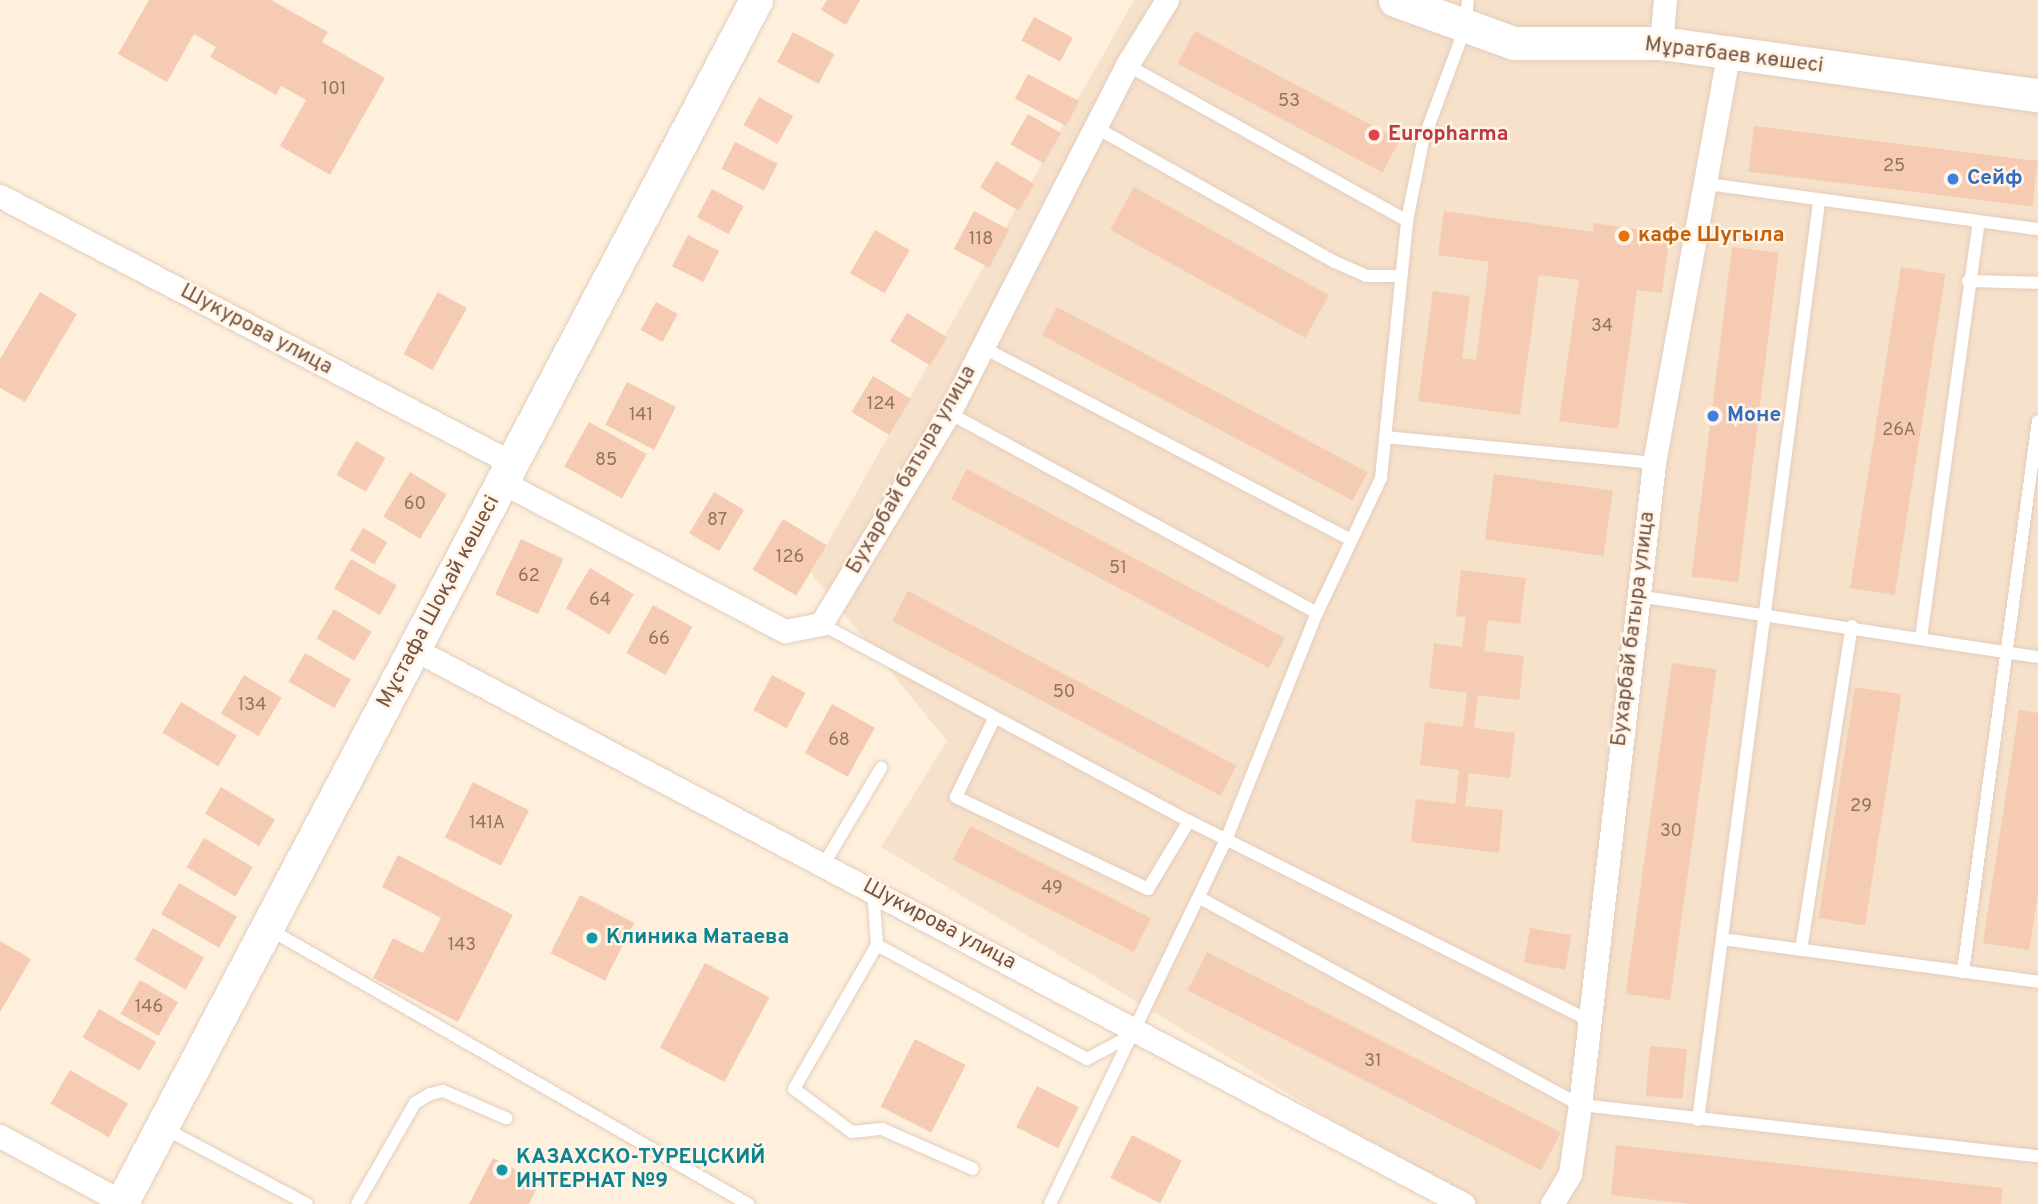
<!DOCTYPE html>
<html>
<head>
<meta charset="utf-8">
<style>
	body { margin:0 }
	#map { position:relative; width:2038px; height:1204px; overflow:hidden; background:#fef0dd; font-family:Overpass,sans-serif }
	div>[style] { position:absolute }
	.residential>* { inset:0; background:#f6e1cb }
	.building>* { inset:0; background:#f5cbb3; transform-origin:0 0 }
	.roads { filter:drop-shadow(0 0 2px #e4cdbc) drop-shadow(0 0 2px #e4cdbc) }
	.lane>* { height:12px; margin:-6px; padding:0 6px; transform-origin:6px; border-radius:6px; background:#fff }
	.street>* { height:23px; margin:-11.5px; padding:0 11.5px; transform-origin:11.5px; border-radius:11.5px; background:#fff }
	.secondary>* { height:33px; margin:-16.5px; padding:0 16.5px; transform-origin:16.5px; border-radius:16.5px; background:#fff }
	.dots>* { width:19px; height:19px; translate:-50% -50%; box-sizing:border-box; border:4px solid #fff4e5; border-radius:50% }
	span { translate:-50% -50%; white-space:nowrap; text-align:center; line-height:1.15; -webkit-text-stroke:5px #fff4e5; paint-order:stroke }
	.number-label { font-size:18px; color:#947260 }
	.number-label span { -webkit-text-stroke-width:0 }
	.street-label { font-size:21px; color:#745445 }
	.health-label { font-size:21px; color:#be3a42; font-weight:700 }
	.left { translate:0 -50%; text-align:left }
	.shop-label { font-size:21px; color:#366cbe; font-weight:700 }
	.food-label { font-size:21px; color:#c56008; font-weight:700 }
	.culture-label { font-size:21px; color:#0d838f; font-weight:700 }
</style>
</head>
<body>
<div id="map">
	<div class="residential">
		<i style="clip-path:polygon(1134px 0,2038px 0,2038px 1204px,1471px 1204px,881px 847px,947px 741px,811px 573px)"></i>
	</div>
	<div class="building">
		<i style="clip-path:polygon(149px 0,271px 0,328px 32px,322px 42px,385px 78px,330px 175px,280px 146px,306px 100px,281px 86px,276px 95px,210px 57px,216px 47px,194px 34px,167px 82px,118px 54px)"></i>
		<i style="clip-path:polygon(827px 0,860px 0,846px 25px,821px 10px)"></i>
		<i style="left:1034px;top:17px;width:44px;height:27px;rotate:28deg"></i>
		<i style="left:1195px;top:31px;width:232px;height:37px;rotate:28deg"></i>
		<i style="left:793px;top:32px;width:47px;height:34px;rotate:28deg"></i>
		<i style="left:1028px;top:74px;width:58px;height:28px;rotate:28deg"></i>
		<i style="left:759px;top:97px;width:39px;height:32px;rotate:29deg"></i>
		<i style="left:1028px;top:114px;width:38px;height:35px;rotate:30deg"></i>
		<i style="left:1754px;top:126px;width:286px;height:46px;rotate:7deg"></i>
		<i style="left:735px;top:142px;width:48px;height:30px;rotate:27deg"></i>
		<i style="left:996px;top:161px;width:45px;height:31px;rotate:31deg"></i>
		<i style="left:1134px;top:187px;width:223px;height:49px;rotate:29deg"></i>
		<i style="left:712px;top:189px;width:36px;height:32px;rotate:28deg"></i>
		<i style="left:974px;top:211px;width:40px;height:43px;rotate:28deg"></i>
		<i style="clip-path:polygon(1444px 211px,1593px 232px,1594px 223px,1670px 234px,1662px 293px,1637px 290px,1618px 429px,1559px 421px,1579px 280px,1539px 275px,1520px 415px,1418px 401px,1433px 291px,1470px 296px,1462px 358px,1476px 360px,1489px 262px,1438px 255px)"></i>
		<i style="left:875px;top:230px;width:40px;height:50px;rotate:30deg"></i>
		<i style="left:688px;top:235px;width:35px;height:35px;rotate:27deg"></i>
		<i style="left:1732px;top:247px;width:47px;height:332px;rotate:7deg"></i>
		<i style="left:1901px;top:267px;width:45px;height:325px;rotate:9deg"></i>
		<i style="clip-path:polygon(40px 292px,77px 314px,25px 402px,0 388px,0 359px)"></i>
		<i style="left:438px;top:292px;width:33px;height:71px;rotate:29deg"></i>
		<i style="left:656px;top:302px;width:25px;height:32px;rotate:29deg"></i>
		<i style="left:1057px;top:307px;width:352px;height:32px;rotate:28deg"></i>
		<i style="left:907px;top:313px;width:47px;height:33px;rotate:31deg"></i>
		<i style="left:873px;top:376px;width:44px;height:42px;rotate:31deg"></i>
		<i style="left:627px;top:382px;width:55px;height:48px;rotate:27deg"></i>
		<i style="left:589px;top:422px;width:66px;height:51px;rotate:29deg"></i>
		<i style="left:356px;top:441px;width:34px;height:39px;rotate:30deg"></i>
		<i style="left:967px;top:469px;width:360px;height:34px;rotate:28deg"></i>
		<i style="left:410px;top:472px;width:43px;height:52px;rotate:31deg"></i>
		<i style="left:1494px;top:474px;width:120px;height:66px;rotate:8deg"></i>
		<i style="left:714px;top:492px;width:35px;height:48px;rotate:31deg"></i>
		<i style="left:783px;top:519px;width:51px;height:59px;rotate:31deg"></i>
		<i style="left:363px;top:528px;width:28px;height:26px;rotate:30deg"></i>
		<i style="left:521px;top:539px;width:47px;height:61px;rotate:25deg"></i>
		<i style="left:351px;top:559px;width:53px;height:34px;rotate:30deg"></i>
		<i style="left:590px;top:568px;width:51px;height:47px;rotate:31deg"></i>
		<i style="clip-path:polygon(1461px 570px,1526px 578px,1520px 624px,1488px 620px,1484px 651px,1524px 656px,1519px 700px,1478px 695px,1474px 728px,1515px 733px,1510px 778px,1469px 773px,1465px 806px,1503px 810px,1499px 853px,1411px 842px,1416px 799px,1455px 804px,1459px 770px,1420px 765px,1425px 722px,1463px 727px,1467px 693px,1429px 688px,1434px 643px,1462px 647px,1466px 617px,1456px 616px)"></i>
		<i style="left:908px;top:591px;width:372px;height:34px;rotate:28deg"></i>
		<i style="left:653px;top:605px;width:45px;height:55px;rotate:29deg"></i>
		<i style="left:334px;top:609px;width:44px;height:34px;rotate:31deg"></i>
		<i style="left:305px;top:653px;width:53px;height:33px;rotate:30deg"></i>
		<i style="left:1672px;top:663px;width:45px;height:334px;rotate:8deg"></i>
		<i style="left:244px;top:675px;width:44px;height:45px;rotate:31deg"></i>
		<i style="left:772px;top:675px;width:38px;height:40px;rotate:28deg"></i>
		<i style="left:1855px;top:687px;width:47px;height:234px;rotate:9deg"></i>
		<i style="left:181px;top:702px;width:65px;height:36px;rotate:31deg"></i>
		<i style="left:832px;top:704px;width:49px;height:56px;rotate:29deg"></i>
		<i style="clip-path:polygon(2019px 710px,2038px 713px,2038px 894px,2029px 950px,1983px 943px)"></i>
		<i style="left:473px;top:782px;width:63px;height:62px;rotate:27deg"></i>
		<i style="left:221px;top:787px;width:63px;height:31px;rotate:31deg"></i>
		<i style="left:970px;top:826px;width:203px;height:38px;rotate:27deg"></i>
		<i style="left:204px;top:838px;width:57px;height:34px;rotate:31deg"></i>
		<i style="clip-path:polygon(398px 855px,513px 915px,458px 1022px,373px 978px,393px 938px,423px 953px,441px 918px,382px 887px)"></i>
		<i style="left:179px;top:883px;width:67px;height:36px;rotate:30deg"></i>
		<i style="left:580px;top:895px;width:61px;height:65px;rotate:27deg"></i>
		<i style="left:153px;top:928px;width:59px;height:37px;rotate:30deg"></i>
		<i style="left:1530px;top:928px;width:42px;height:35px;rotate:10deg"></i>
		<i style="clip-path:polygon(0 941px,31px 959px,0 1012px)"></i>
		<i style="left:1207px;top:952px;width:397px;height:43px;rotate:27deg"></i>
		<i style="left:705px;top:963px;width:73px;height:96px;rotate:28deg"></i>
		<i style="left:140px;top:980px;width:44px;height:39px;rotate:30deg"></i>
		<i style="left:99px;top:1009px;width:66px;height:33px;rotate:30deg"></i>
		<i style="left:915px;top:1039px;width:57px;height:76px;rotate:27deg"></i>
		<i style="left:1650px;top:1046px;width:37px;height:50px;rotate:5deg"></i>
		<i style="left:70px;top:1070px;width:67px;height:39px;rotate:30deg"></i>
		<i style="left:1037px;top:1086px;width:47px;height:46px;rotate:27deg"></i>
		<i style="left:1132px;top:1135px;width:56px;height:48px;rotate:27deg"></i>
		<i style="clip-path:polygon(1616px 1145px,2003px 1188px,2001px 1204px,1691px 1204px,1611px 1195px)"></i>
		<i style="clip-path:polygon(493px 1158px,540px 1182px,529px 1204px,469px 1204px)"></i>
	</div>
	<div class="roads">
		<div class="lane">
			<i style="left:1127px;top:65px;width:321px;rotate:29.1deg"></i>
			<i style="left:1095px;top:127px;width:275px;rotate:29.4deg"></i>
			<i style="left:1335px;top:262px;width:34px;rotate:24deg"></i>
			<i style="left:1366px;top:276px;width:35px"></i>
			<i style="left:1701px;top:183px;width:340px;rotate:7.8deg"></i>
			<i style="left:1968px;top:281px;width:70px;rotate:1.6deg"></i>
			<i style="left:982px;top:347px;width:416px;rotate:27.6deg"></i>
			<i style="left:949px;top:413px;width:419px;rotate:28.5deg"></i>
			<i style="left:1385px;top:437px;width:270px;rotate:5.5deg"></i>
			<i style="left:1638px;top:596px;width:405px;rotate:8.7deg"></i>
			<i style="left:821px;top:624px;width:417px;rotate:28.2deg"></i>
			<i style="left:1189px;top:821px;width:446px;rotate:26.5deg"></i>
			<i style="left:1921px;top:638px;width:420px;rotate:-82.1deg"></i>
			<i style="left:994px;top:719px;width:87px;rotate:116deg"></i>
			<i style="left:956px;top:797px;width:213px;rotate:25.6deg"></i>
			<i style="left:1148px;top:889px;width:79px;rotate:-58.9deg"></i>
			<i style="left:824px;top:864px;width:112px;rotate:-59.3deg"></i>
			<i style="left:873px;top:890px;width:55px;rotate:85.8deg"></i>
			<i style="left:877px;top:945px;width:239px;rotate:28.5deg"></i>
			<i style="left:1087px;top:1059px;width:58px;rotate:-27.9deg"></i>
			<i style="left:1200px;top:898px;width:433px;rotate:28.6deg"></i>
			<i style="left:1580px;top:1105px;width:461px;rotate:6.4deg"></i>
			<i style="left:267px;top:928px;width:555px;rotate:29.85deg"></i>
			<i style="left:1722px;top:939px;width:319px;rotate:7.7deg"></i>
			<i style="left:877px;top:945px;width:166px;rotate:120deg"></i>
			<i style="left:794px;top:1089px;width:72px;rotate:36.6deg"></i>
			<i style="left:852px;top:1132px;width:30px;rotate:-6deg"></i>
			<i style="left:882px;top:1129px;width:99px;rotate:23.7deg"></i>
			<i style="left:1801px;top:950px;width:328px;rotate:-81.1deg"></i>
			<i style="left:1963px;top:972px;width:556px;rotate:-82.25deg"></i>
			<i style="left:1698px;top:1120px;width:926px;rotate:-82.49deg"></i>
			<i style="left:162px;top:1127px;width:164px;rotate:28deg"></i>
			<i style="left:357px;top:1204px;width:116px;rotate:-60.1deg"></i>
			<i style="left:415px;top:1103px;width:17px;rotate:-31deg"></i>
			<i style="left:430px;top:1094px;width:13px;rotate:-13deg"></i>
			<i style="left:443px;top:1091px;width:69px;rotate:23.2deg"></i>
			<i style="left:1050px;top:1204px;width:404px;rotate:-64.2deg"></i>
			<i style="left:1226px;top:840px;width:245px;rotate:-68.2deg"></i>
			<i style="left:1317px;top:613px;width:149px;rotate:-64.6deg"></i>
			<i style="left:1381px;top:478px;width:258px;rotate:-84.2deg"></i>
			<i style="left:1407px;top:221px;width:82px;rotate:-78.7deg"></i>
			<i style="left:1423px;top:141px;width:121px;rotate:-69.6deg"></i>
			<i style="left:1465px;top:28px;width:28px;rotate:-84deg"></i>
		</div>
		<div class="street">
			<i style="left:1661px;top:43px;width:43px;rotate:-84.7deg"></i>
			<i style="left:0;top:196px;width:577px;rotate:27.54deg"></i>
			<i style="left:502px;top:482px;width:320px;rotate:27.8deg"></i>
			<i style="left:785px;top:631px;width:37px;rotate:-11deg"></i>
			<i style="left:821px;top:624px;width:247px;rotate:-58.8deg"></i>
			<i style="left:949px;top:413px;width:391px;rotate:-62.9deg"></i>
			<i style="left:1127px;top:65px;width:76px;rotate:-58.4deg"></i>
			<i style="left:414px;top:649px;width:1187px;rotate:27.88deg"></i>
			<i style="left:0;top:1136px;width:139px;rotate:28.4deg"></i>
			<i style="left:1552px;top:1204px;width:35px;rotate:-59deg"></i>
			<i style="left:1570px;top:1174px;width:70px;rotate:-81.8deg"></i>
			<i style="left:1580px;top:1105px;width:646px;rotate:-83.42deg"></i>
			<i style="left:1654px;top:463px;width:416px;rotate:-79.7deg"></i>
		</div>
		<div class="secondary">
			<i style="left:1395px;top:0;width:127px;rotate:19.9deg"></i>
			<i style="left:1514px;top:43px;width:147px"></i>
			<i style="left:1661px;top:43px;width:381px;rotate:7.9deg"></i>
			<i style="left:121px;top:1204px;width:1361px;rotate:-62.19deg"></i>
		</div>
	</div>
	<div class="dots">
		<i style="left:1374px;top:135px;background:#e0444e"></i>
		<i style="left:1953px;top:179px;background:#3f7fe0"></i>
		<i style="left:1624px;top:236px;background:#e8710a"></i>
		<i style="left:1713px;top:416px;background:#3f7fe0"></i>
		<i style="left:592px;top:938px;background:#0f9aa8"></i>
		<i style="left:502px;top:1170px;background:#0f9aa8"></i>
	</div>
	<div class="number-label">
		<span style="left:334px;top:90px">101</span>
		<span style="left:1289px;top:102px">53</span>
		<span style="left:1894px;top:167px">25</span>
		<span style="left:981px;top:240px">118</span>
		<span style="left:1602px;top:327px">34</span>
		<span style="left:881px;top:405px">124</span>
		<span style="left:641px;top:416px">141</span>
		<span style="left:1899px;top:431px">26А</span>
		<span style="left:606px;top:461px">85</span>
		<span style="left:415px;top:505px">60</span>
		<span style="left:717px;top:521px">87</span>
		<span style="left:790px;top:558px">126</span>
		<span style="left:1118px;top:569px">51</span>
		<span style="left:529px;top:577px">62</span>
		<span style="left:600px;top:601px">64</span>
		<span style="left:659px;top:640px">66</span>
		<span style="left:1064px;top:693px">50</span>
		<span style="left:252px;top:706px">134</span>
		<span style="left:839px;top:741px">68</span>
		<span style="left:1861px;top:807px">29</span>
		<span style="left:487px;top:824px">141А</span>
		<span style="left:1671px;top:832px">30</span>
		<span style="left:1052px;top:889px">49</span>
		<span style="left:462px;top:946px">143</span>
		<span style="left:149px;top:1008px">146</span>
		<span style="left:1373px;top:1062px">31</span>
	</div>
	<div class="street-label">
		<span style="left:1734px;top:56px;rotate:7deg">Мұратбаев көшесі</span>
		<span style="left:256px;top:330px;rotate:28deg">Шукурова улица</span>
		<span style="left:912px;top:470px;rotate:-60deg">Бухарбай батыра улица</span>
		<span style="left:439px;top:602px;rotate:-62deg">Мұстафа Шоқай көшесі</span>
		<span style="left:1634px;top:629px;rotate:-83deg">Бухарбай батыра улица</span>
		<span style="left:939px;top:925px;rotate:28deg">Шукирова улица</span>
	</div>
	<div class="health-label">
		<span class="left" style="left:1388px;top:135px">Europharma</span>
	</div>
	<div class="shop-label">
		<span class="left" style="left:1967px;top:179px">Сейф</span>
		<span class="left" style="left:1727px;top:416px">Моне</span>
	</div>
	<div class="food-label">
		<span class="left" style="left:1638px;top:236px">кафе Шугыла</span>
	</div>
	<div class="culture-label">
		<span class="left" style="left:606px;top:938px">Клиника Матаева</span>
		<span class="left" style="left:516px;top:1170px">КАЗАХСКО-ТУРЕЦСКИЙ<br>ИНТЕРНАТ №9</span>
	</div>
</div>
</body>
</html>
